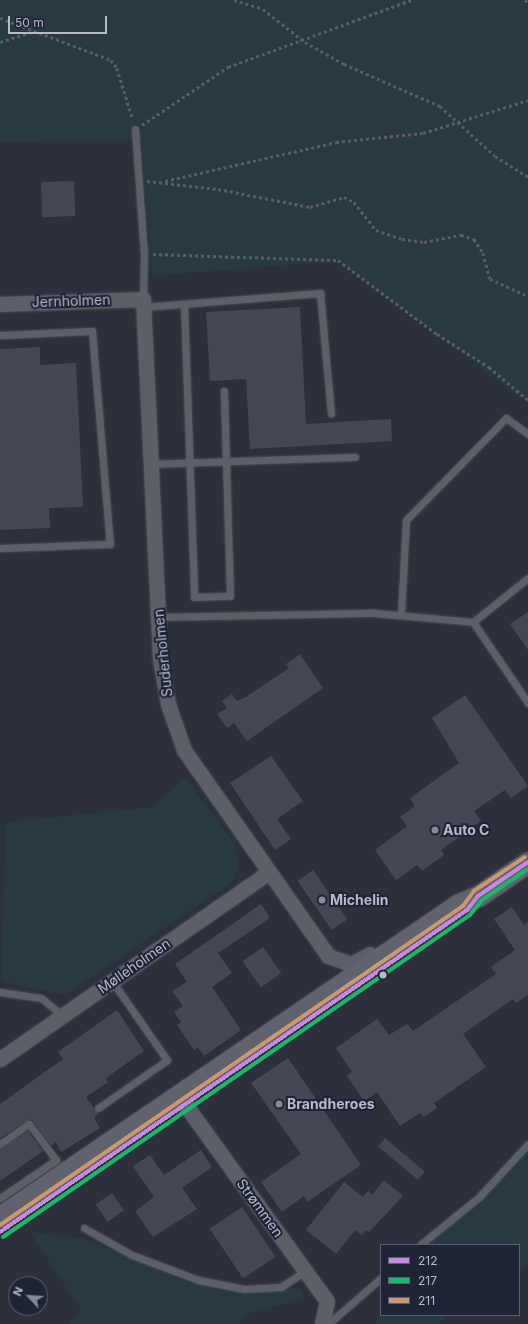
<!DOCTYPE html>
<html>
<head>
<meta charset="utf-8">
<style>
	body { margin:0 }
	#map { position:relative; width:528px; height:1324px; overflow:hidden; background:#2b303b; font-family:Inter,sans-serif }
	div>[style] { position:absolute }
	.green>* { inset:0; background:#283941 }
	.building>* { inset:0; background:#444852; transform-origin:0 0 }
	.path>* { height:2.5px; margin-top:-1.25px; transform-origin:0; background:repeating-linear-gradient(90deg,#595d65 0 3px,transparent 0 6px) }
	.roads { filter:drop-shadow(0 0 1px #474b54) drop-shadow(0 0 1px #474b54) }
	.lane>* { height:7px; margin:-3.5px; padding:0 3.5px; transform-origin:3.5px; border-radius:3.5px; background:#5c5e68 }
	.street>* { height:15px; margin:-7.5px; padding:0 7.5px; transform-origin:7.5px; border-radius:7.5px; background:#5c5e68 }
	.secondary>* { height:21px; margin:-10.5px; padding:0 10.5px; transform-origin:10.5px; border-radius:10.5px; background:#60626d }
	.bus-1>* { height:4px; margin:-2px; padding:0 2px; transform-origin:2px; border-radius:2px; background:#c787e3 }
	.bus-2>* { height:4px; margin:-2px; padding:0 2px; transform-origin:2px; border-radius:2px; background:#1ab867 }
	.bus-3>* { height:4px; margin:-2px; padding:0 2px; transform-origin:2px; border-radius:2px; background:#cd976f }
	.dots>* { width:11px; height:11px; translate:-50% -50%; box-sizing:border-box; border:2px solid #1e2336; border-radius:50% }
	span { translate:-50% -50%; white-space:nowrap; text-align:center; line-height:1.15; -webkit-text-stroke:4px #1e2336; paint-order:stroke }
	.street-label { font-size:14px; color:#b6bacb }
	.poi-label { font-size:14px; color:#b6bacb; font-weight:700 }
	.left { translate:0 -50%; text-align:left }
	.legend { position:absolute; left:380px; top:1244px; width:140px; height:72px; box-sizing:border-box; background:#1e2336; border:1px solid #5b5f72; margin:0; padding:5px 7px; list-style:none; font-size:12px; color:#b6bacb }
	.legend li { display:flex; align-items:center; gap:8px; height:20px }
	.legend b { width:20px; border:1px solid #5b5f72 }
	.north { position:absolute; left:8px; top:1276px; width:40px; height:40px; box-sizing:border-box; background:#1e2336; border:1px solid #5b5f72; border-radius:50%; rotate:295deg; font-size:11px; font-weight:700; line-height:16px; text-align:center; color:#b6bacb }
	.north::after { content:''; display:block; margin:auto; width:14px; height:18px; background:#858a99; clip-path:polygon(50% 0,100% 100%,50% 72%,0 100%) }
	.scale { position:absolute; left:8px; top:16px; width:99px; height:18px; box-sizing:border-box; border:2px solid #b6bacb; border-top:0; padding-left:5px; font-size:12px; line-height:14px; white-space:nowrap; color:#b6bacb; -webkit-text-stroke:3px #1e2336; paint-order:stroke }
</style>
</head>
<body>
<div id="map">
	<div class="green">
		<i style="clip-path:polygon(0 0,528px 0,528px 403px,337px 261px,152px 276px,141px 140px,0 142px)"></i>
		<i style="clip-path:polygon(185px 778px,233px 842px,240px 864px,232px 882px,65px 995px,1px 981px,6px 822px,153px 807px)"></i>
		<i style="clip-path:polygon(528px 1153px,528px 1265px,519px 1270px,519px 1245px,429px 1245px)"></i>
		<i style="clip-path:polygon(30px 1232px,84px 1239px,176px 1278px,217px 1290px,237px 1292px,294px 1288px,301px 1289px,304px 1298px,245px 1315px,240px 1324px,69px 1324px,82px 1312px)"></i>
		<i style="clip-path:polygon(382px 1315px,448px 1315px,439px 1324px,375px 1324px)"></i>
	</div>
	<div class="building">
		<i style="left:74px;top:181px;width:35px;height:33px;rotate:88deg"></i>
		<i style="clip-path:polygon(300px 307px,306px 424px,391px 419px,392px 441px,250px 449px,246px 379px,210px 381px,206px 312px)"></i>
		<i style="clip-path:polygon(40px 347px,40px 365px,76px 363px,83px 507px,49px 508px,50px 528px,0 530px,0 349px)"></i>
		<i style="clip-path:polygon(528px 612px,528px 650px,510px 624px)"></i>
		<i style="clip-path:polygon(300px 654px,323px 688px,247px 741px,234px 723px,227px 728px,217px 714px,227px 708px,222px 701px,232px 694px,237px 701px,246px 697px,289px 668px,286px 664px)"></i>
		<i style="clip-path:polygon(465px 695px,528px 786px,511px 798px,505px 790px,474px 811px,481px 821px,441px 850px,444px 855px,422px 871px,417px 865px,396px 880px,375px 850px,407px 826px,400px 817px,415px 806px,410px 798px,459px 763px,432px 718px)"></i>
		<i style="clip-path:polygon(271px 756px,303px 801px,277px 819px,291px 839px,275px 850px,230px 783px)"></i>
		<i style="left:313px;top:870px;width:60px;height:19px;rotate:55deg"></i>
		<i style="clip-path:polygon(261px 904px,270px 918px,218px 953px,232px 973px,212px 987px,241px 1030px,204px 1056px,198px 1047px,194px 1050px,177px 1025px,181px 1022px,174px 1012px,183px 1006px,172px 991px,187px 982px,175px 964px)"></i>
		<i style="clip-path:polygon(512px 907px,524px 925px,528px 922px,528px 995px,516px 1003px,513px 999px,463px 1034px,486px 1067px,434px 1103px,437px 1108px,424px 1117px,420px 1113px,400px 1126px,377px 1092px,364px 1101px,347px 1076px,352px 1072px,336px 1048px,377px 1019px,389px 1035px,407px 1024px,413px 1031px,496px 974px,491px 967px,515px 950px,494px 919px)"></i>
		<i style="left:263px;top:947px;width:32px;height:25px;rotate:55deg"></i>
		<i style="clip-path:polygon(117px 1010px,144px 1051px,106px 1078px,108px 1082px,86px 1097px,98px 1114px,94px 1118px,100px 1128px,61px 1152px,56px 1142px,51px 1146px,31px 1119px,0 1138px,0 1104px,63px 1059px,58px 1052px)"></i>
		<i style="clip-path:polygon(288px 1058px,361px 1165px,307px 1202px,304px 1196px,282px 1212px,261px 1182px,301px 1154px,251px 1083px)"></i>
		<i style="clip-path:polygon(28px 1131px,43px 1151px,0 1181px,0 1149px)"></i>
		<i style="left:385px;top:1138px;width:52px;height:11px;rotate:40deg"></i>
		<i style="clip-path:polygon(201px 1150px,212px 1167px,182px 1188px,197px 1209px,153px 1237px,135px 1211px,154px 1197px,133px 1166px,150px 1155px,164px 1175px)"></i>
		<i style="clip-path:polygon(384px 1180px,403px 1196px,369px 1232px,366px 1230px,362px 1235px,355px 1230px,336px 1254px,306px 1230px,344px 1182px,363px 1197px,368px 1191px,372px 1195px)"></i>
		<i style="left:112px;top:1193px;width:21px;height:20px;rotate:55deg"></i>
		<i style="left:242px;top:1207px;width:60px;height:39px;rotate:56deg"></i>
	</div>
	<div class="path">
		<i style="left:234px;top:0;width:30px;rotate:17deg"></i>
		<i style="left:263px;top:9px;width:53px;rotate:38.2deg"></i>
		<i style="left:305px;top:42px;width:45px;rotate:29.4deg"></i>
		<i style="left:344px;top:64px;width:105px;rotate:23.6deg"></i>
		<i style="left:440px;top:106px;width:74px;rotate:42.3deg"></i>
		<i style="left:495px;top:156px;width:39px;rotate:32deg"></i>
		<i style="left:525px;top:0;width:4px;rotate:34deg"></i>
		<i style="left:0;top:18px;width:119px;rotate:20.7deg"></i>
		<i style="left:111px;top:60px;width:10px;rotate:53deg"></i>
		<i style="left:117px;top:68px;width:54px;rotate:72.9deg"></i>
		<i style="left:0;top:42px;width:32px;rotate:-18deg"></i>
		<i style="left:142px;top:125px;width:104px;rotate:-34deg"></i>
		<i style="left:228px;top:67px;width:195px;rotate:-20.1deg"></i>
		<i style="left:147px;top:181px;width:71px;rotate:6.4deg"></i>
		<i style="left:218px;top:189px;width:94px;rotate:11.1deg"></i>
		<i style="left:310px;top:207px;width:35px;rotate:-16deg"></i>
		<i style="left:344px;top:197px;width:11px;rotate:27deg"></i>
		<i style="left:354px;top:202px;width:36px;rotate:52deg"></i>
		<i style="left:376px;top:230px;width:28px;rotate:19deg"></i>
		<i style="left:402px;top:239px;width:22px;rotate:8deg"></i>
		<i style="left:424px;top:242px;width:38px;rotate:-11deg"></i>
		<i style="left:461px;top:235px;width:14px;rotate:17deg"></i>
		<i style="left:474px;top:239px;width:17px;rotate:57deg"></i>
		<i style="left:483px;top:253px;width:27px;rotate:75deg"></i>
		<i style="left:490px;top:279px;width:42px;rotate:24.1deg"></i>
		<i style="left:165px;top:181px;width:175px;rotate:-12.8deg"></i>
		<i style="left:336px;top:142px;width:87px;rotate:-5.9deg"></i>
		<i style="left:423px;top:133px;width:110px;rotate:-17.4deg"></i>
		<i style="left:153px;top:254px;width:185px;rotate:1.9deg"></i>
		<i style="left:338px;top:260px;width:124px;rotate:36.8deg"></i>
		<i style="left:437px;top:334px;width:62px;rotate:32.4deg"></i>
		<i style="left:489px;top:367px;width:51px;rotate:40.2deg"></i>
	</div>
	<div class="roads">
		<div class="lane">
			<i style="left:135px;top:129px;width:125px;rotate:85.9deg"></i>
			<i style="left:144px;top:254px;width:45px;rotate:91.3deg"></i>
			<i style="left:184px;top:304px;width:293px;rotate:88deg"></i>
			<i style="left:194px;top:597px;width:36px;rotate:-2deg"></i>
			<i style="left:230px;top:596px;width:205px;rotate:-91.7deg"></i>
			<i style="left:143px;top:307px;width:178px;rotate:-4.5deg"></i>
			<i style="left:320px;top:293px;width:121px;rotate:84.8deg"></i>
			<i style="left:0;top:335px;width:92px;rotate:-2.5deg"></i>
			<i style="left:92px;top:331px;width:214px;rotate:85.2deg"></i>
			<i style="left:110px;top:544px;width:110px;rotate:177.9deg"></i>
			<i style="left:151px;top:464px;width:204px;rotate:-2deg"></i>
			<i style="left:401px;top:615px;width:95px;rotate:-87deg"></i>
			<i style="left:406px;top:520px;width:143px;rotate:-45.6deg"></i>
			<i style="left:506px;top:418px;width:27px;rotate:36deg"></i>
			<i style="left:158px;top:617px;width:217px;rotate:-1.1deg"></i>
			<i style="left:375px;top:613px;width:98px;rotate:5.2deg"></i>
			<i style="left:473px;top:622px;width:70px;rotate:-38.7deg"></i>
			<i style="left:473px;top:622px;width:98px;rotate:55.8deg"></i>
			<i style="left:0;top:992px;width:41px;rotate:8.3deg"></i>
			<i style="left:41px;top:998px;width:28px;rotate:39deg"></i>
			<i style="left:98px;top:1108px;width:84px;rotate:-34.8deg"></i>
			<i style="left:167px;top:1060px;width:96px;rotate:-124.8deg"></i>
			<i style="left:0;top:1144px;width:35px;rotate:-35deg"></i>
			<i style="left:29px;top:1124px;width:45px;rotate:53.1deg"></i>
			<i style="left:56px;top:1160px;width:68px;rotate:145.8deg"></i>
			<i style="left:84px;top:1228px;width:55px;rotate:29.4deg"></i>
			<i style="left:132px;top:1255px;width:71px;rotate:20.7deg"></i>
			<i style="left:198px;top:1280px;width:47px;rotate:11.1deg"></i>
			<i style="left:244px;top:1289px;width:37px;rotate:-3deg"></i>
			<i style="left:281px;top:1287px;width:29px;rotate:-34deg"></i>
			<i style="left:420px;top:1245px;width:76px;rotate:-39.1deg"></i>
			<i style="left:479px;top:1197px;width:72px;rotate:-47.2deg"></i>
			<i style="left:328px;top:1324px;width:70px;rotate:-41deg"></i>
		</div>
		<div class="street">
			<i style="left:0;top:304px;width:143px;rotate:-2deg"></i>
			<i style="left:143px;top:299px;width:360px;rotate:87.3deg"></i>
			<i style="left:160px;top:659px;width:46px;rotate:79.9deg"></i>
			<i style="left:168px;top:704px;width:49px;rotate:70.8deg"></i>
			<i style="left:184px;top:750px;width:251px;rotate:55deg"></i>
			<i style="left:328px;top:956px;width:24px;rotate:19deg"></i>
			<i style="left:351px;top:964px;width:21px;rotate:-28deg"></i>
			<i style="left:0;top:1059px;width:326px;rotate:-34.8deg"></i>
			<i style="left:179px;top:1096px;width:253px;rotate:54.2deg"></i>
			<i style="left:327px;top:1301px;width:24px;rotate:102deg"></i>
		</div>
		<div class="secondary">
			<i style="left:0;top:1217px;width:556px;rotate:-34.29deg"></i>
			<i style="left:459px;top:904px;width:21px;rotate:-23deg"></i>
			<i style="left:478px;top:896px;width:60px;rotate:-34.2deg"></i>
		</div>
	</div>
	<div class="bus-1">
		<i style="left:0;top:1232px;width:567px;rotate:-34.59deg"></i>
		<i style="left:467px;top:910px;width:18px;rotate:-52deg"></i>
		<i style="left:478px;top:896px;width:60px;rotate:-34.2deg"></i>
	</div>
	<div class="bus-2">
		<i style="left:3px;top:1237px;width:567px;rotate:-34.59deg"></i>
		<i style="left:470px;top:915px;width:19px;rotate:-51deg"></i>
		<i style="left:482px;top:900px;width:55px;rotate:-34deg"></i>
	</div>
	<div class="bus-3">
		<i style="left:0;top:1225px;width:562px;rotate:-34.57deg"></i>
		<i style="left:463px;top:906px;width:19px;rotate:-54deg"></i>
		<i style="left:474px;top:891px;width:61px;rotate:-33.7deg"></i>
	</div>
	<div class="dots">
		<i style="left:435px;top:830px;background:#858a99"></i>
		<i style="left:322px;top:900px;background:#858a99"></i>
		<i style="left:383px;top:975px;background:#b6bacb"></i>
		<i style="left:279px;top:1104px;background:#858a99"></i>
	</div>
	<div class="street-label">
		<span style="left:71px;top:301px;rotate:-2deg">Jernholmen</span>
		<span style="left:163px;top:653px;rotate:-96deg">Suderholmen</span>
		<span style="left:134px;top:966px;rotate:-35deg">Mølleholmen</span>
		<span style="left:260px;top:1208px;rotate:54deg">Strømmen</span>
	</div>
	<div class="poi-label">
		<span class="left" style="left:443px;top:830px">Auto C</span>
		<span class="left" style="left:330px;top:900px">Michelin</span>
		<span class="left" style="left:287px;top:1104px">Brandheroes</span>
	</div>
	<ul class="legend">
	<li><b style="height:5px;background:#c787e3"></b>212</li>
	<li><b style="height:5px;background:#1ab867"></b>217</li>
	<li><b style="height:5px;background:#cd976f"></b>211</li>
	</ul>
	<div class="north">N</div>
	<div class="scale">50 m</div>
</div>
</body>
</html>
